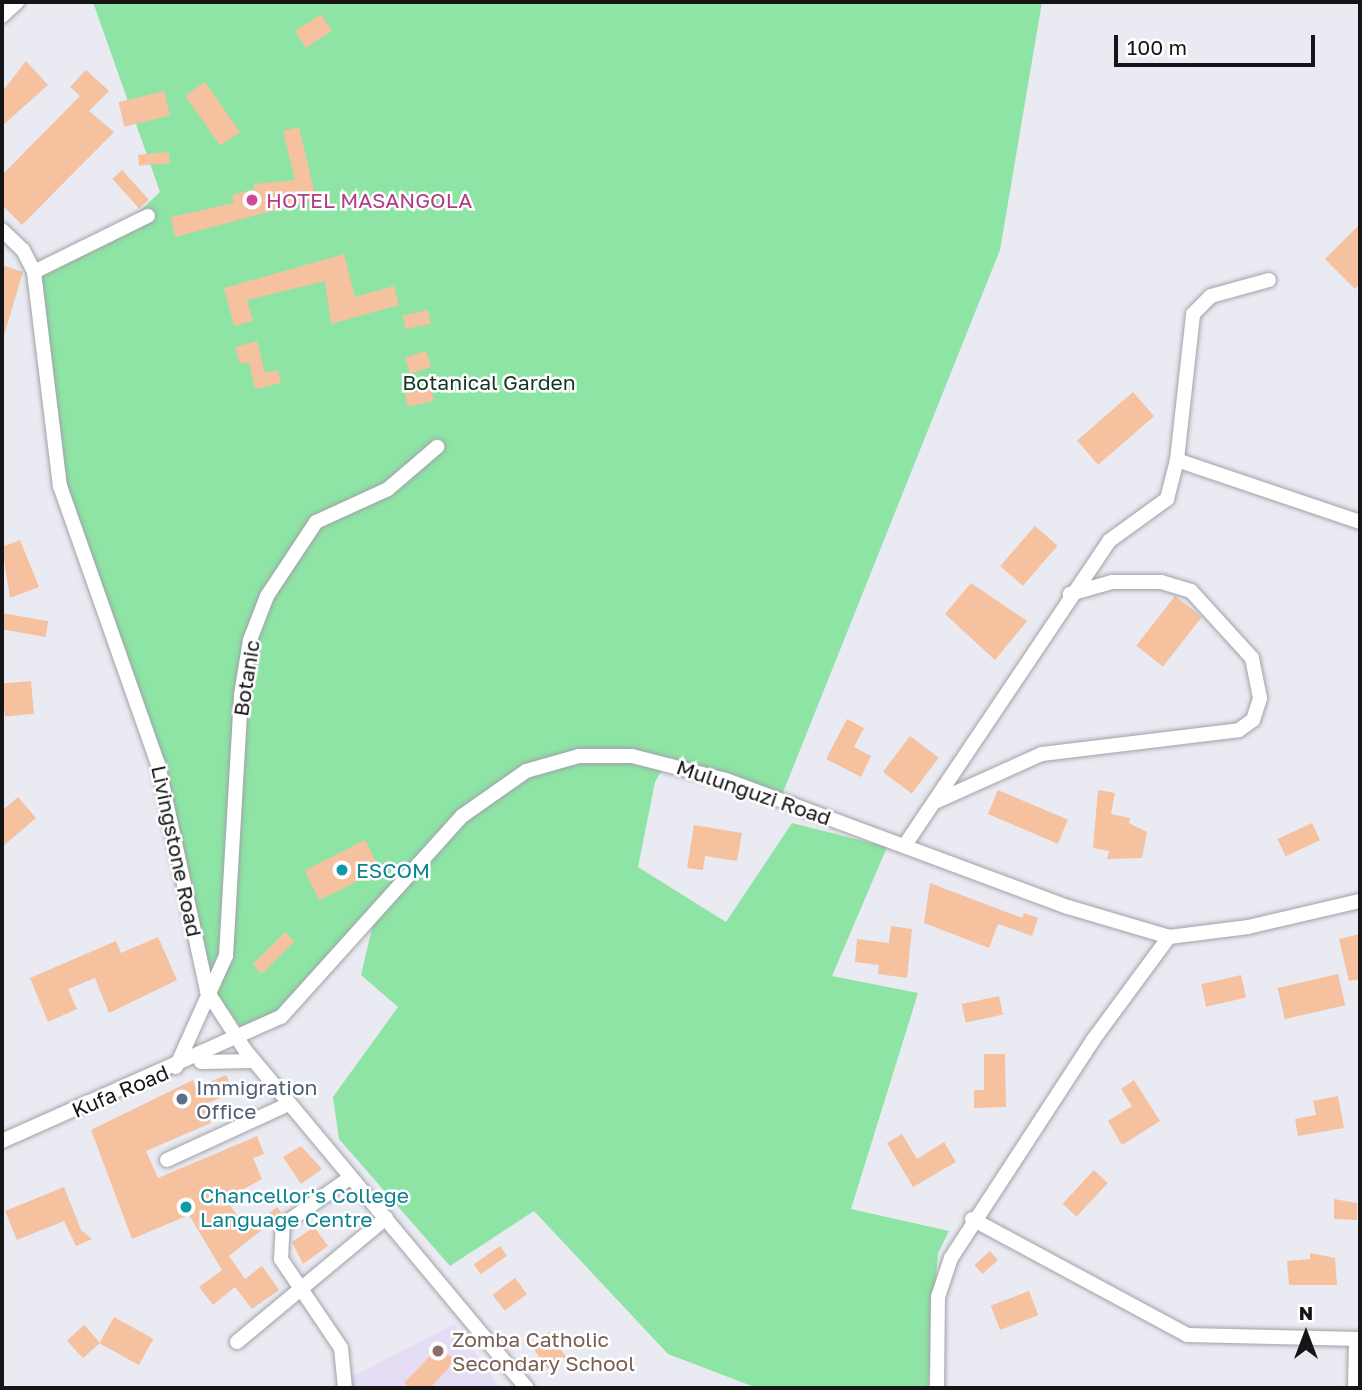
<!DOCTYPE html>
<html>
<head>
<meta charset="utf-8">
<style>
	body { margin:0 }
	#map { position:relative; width:1362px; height:1390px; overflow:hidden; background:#eaeaf2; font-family:"Golos Text",sans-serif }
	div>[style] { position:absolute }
	.education>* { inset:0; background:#e4ddf3 }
	.green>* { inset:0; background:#8de4a5 }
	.building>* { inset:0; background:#f5c19f; transform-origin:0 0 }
	.roads { filter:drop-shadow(0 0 2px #a1a1a8) drop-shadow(0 0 2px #a1a1a8) }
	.minor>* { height:14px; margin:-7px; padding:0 7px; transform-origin:7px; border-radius:7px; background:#fff }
	.dots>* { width:19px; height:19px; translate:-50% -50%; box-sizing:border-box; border:4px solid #fff; border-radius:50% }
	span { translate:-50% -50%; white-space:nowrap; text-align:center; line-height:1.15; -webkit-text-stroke:5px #fff; paint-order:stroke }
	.hotel-label { font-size:21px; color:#b23c85 }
	.left { translate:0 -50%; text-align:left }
	.park-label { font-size:21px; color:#12381f }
	.street-label { font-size:21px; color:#151517 }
	.culture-label { font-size:21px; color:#0d838f }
	.service-label { font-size:21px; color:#4e5e75 }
	.education-label { font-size:21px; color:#785e54 }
	.frame { position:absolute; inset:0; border:4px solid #151517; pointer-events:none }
	.north { position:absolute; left:1271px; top:1299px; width:70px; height:70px; -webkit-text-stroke:5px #fff; paint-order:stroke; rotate:0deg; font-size:19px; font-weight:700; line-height:28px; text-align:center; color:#151517 }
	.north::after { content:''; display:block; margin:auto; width:24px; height:32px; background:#151517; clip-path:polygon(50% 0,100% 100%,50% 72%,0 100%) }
	.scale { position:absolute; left:1114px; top:35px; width:201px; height:32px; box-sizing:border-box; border:4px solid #151517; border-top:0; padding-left:9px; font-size:21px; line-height:24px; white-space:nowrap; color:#151517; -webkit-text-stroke:5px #fff; paint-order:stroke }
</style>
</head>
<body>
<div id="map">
	<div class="education">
		<i style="clip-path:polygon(454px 1324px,500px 1388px,347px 1388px,350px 1378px)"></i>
	</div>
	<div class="green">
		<i style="clip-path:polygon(93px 2px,1042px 2px,1000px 250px,782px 795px,669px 757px,655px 782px,638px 867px,726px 922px,792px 823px,887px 847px,832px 976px,918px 993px,851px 1209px,949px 1231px,938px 1253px,928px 1388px,757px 1388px,668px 1354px,534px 1211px,450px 1266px,339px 1139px,333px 1097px,398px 1007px,361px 975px,377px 907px,283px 1012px,247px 1035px,198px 970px,161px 763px,59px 488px,39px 275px,122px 228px,160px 192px)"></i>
	</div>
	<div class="building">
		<i style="left:321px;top:14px;width:20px;height:31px;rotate:57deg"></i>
		<i style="clip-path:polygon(26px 61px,48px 85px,2px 126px,2px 92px)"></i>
		<i style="clip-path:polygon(86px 70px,109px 91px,89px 111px,114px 132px,22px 225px,2px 205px,2px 175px,80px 96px,70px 87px)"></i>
		<i style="left:205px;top:82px;width:61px;height:24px;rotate:55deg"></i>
		<i style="left:164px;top:91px;width:25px;height:47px;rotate:76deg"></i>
		<i style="clip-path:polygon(299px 127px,316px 199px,175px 237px,171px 217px,234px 203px,232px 195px,255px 189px,253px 184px,295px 180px,283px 131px)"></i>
		<i style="left:169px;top:152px;width:11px;height:31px;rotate:85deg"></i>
		<i style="left:122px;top:170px;width:40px;height:13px;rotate:48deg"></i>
		<i style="clip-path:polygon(1360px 224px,1360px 284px,1355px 289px,1325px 259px)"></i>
		<i style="clip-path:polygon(344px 254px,355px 297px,394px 286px,399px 305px,331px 324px,325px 281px,247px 300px,253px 321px,234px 326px,224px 288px)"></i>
		<i style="clip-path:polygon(2px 265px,23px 272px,4px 335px,2px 334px)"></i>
		<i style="left:428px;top:310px;width:14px;height:26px;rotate:78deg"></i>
		<i style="clip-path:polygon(257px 341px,265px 373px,278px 370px,281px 383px,255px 389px,249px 362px,240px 364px,235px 347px)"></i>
		<i style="left:426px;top:351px;width:17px;height:22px;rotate:73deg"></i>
		<i style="left:431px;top:388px;width:13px;height:27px;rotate:77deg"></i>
		<i style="left:1133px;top:392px;width:32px;height:74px;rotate:49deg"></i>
		<i style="left:1035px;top:526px;width:30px;height:53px;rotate:41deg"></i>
		<i style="clip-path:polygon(20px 540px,39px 587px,10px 598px,2px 547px)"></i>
		<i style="clip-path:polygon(971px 583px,1027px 621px,995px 660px,945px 614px)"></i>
		<i style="left:1175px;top:596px;width:34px;height:63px;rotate:38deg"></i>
		<i style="left:2px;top:613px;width:47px;height:16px;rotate:10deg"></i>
		<i style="left:31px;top:681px;width:33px;height:29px;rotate:85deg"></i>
		<i style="clip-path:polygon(847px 719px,864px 728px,854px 747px,871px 756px,861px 777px,826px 759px)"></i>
		<i style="left:910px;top:736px;width:36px;height:45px;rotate:37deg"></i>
		<i style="left:998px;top:790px;width:76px;height:26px;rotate:23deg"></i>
		<i style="clip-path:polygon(1098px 790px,1115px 793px,1111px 814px,1130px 818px,1129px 823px,1147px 832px,1142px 858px,1107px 859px,1109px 851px,1093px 848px)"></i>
		<i style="clip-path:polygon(18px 797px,36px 818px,2px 847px,2px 811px)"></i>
		<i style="left:1312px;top:823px;width:19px;height:38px;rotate:65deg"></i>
		<i style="clip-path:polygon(694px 825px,742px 833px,737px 861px,705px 856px,703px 870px,687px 868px)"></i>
		<i style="left:365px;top:840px;width:33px;height:68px;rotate:63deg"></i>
		<i style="clip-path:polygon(930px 883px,1022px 918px,1024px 913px,1038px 918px,1032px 936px,998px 924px,989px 948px,924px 923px)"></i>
		<i style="clip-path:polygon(891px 926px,912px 929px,907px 978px,878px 974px,879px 965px,855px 962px,857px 939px,889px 943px)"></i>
		<i style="left:285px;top:932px;width:13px;height:46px;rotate:45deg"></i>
		<i style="clip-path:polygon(1360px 934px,1360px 979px,1349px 981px,1339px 939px)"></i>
		<i style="clip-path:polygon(158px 937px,177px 980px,109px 1013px,95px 978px,68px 989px,77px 1009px,48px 1022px,30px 978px,116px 941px,121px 953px)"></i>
		<i style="left:1338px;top:974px;width:32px;height:62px;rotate:77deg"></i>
		<i style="left:1241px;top:975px;width:23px;height:41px;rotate:77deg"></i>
		<i style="left:999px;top:996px;width:19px;height:38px;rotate:78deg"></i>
		<i style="clip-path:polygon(984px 1054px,1005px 1054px,1006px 1107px,974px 1108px,974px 1090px,984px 1090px)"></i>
		<i style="clip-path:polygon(226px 1075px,234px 1092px,203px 1105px,211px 1123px,146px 1151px,158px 1178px,257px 1136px,264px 1154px,253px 1158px,262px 1179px,226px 1199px,247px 1230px,277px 1207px,282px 1214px,229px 1256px,245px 1279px,262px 1266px,279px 1290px,252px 1309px,235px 1287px,213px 1305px,199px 1287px,222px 1270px,189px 1215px,132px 1239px,91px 1130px,193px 1080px,196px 1088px)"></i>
		<i style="clip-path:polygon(1134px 1080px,1160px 1121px,1122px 1145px,1108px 1121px,1132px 1106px,1121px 1089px)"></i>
		<i style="clip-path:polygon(1338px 1096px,1344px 1128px,1298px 1136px,1295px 1119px,1316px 1115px,1313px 1101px)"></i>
		<i style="clip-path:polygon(902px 1134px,917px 1159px,944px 1142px,956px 1162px,913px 1187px,887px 1143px)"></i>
		<i style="clip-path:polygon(301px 1146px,322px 1169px,301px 1184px,283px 1157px)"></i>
		<i style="left:1094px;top:1170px;width:19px;height:46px;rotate:43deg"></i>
		<i style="clip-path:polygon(64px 1187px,81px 1230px,92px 1239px,76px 1246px,64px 1221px,17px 1240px,5px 1211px)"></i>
		<i style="clip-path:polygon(1334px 1199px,1357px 1203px,1357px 1220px,1334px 1219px)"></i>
		<i style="clip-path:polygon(314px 1227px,328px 1246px,303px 1264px,292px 1242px)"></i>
		<i style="left:500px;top:1246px;width:12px;height:32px;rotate:55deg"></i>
		<i style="left:990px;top:1251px;width:12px;height:21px;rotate:48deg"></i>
		<i style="clip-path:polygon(1310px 1253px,1335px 1258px,1337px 1285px,1289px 1285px,1287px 1261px,1310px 1259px)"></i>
		<i style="left:515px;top:1278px;width:20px;height:28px;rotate:53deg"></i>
		<i style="left:1029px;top:1291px;width:26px;height:41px;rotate:69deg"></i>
		<i style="left:114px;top:1317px;width:45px;height:30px;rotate:29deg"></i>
		<i style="left:84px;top:1325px;width:24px;height:23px;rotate:48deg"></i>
		<i style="left:549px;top:1332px;width:30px;height:22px;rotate:56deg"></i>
		<i style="clip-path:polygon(436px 1350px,457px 1359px,430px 1388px,409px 1388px,404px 1383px)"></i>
	</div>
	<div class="roads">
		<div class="minor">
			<i style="left:2px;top:16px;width:21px;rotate:-43deg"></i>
			<i style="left:2px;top:230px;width:29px;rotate:44deg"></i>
			<i style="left:23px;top:250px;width:25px;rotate:63deg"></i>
			<i style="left:34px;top:272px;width:216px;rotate:83.1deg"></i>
			<i style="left:60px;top:486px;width:295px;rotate:70.6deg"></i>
			<i style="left:158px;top:764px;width:232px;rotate:77.8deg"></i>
			<i style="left:207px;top:991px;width:70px;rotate:57.2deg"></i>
			<i style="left:245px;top:1050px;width:440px;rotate:50.2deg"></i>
			<i style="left:34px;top:272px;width:127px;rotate:-26.2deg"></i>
			<i style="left:1177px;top:460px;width:193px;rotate:18.7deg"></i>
			<i style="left:935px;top:802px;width:117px;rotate:-24.2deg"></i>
			<i style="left:1042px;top:754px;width:198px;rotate:-6.9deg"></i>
			<i style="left:1239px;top:730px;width:17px;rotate:-36deg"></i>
			<i style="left:1253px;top:720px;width:23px;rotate:-72deg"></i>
			<i style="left:1260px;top:698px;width:41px;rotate:-101.3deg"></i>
			<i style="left:1252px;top:658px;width:91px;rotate:-132.3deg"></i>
			<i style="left:1191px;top:591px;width:31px;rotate:-163deg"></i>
			<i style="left:1161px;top:582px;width:49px;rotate:180deg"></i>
			<i style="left:1112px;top:582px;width:44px;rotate:164.1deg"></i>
			<i style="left:905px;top:845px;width:366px;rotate:-56.1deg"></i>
			<i style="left:1109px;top:541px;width:72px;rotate:-35.9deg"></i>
			<i style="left:1167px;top:499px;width:40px;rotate:-75.6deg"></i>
			<i style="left:1177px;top:460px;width:147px;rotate:-83.7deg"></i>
			<i style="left:1193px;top:314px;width:25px;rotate:-45deg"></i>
			<i style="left:1211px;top:296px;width:60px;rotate:-15.4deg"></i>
			<i style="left:201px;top:1062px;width:53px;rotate:-1.1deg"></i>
			<i style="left:176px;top:1067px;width:122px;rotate:-65.8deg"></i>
			<i style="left:226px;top:956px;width:261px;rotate:-86.7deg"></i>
			<i style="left:241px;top:695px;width:56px;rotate:-80.7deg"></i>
			<i style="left:250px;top:640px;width:47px;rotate:-68.9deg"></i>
			<i style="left:267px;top:596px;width:89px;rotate:-56.5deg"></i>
			<i style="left:316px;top:522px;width:79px;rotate:-24.6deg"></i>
			<i style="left:388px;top:489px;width:65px;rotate:-40.6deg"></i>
			<i style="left:2px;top:1141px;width:305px;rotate:-24deg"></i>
			<i style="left:281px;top:1017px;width:270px;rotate:-48deg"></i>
			<i style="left:462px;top:816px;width:78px;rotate:-35.1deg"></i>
			<i style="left:526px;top:771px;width:55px;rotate:-15.8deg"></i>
			<i style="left:579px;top:756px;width:53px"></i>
			<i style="left:632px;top:756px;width:97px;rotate:14.3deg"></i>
			<i style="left:726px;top:780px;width:365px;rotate:20.4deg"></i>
			<i style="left:1068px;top:907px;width:105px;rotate:16.5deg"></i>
			<i style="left:1169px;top:937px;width:80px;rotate:-7.2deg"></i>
			<i style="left:1248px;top:927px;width:115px;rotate:-13.1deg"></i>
			<i style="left:167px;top:1160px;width:134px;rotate:-24.7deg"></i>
			<i style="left:972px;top:1219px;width:244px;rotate:28.3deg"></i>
			<i style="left:1187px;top:1335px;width:173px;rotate:1.3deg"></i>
			<i style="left:237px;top:1342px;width:194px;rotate:-39.8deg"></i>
			<i style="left:345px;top:1388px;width:40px;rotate:-95.7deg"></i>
			<i style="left:341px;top:1348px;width:107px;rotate:-124deg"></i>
			<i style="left:281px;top:1259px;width:34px;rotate:-87deg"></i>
			<i style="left:283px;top:1225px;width:83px;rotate:-35.2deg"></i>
			<i style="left:937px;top:1388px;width:91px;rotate:-89.4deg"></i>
			<i style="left:938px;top:1297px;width:41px;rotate:-71.6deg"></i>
			<i style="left:951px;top:1258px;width:260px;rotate:-56.9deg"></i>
			<i style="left:1093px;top:1040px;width:128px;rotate:-53.6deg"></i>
			<i style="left:1355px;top:1388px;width:49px;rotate:-88.8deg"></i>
		</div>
	</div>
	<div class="dots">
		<i style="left:252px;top:200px;background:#d1479c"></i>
		<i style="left:342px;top:870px;background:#0f9aa8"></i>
		<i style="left:182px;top:1099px;background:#5c6f8a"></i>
		<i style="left:186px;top:1207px;background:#0f9aa8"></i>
		<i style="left:438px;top:1351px;background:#8d6e63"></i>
	</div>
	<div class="hotel-label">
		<span class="left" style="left:266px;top:200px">HOTEL MASANGOLA</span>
	</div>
	<div class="park-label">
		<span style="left:489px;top:382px">Botanical Garden</span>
	</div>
	<div class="street-label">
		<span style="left:246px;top:678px;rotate:-81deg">Botanic</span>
		<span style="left:754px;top:792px;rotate:19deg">Mulunguzi Road</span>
		<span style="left:177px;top:851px;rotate:78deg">Livingstone Road</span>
		<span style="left:120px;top:1091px;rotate:-23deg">Kufa Road</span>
	</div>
	<div class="culture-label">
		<span class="left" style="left:356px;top:870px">ESCOM</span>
		<span class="left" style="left:200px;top:1207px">Chancellor's College<br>Language Centre</span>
	</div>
	<div class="service-label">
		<span class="left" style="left:196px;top:1099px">Immigration<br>Office</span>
	</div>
	<div class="education-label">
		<span class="left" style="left:452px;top:1351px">Zomba Catholic<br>Secondary School</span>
	</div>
	<div class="frame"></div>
	<div class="north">N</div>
	<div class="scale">100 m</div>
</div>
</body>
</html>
